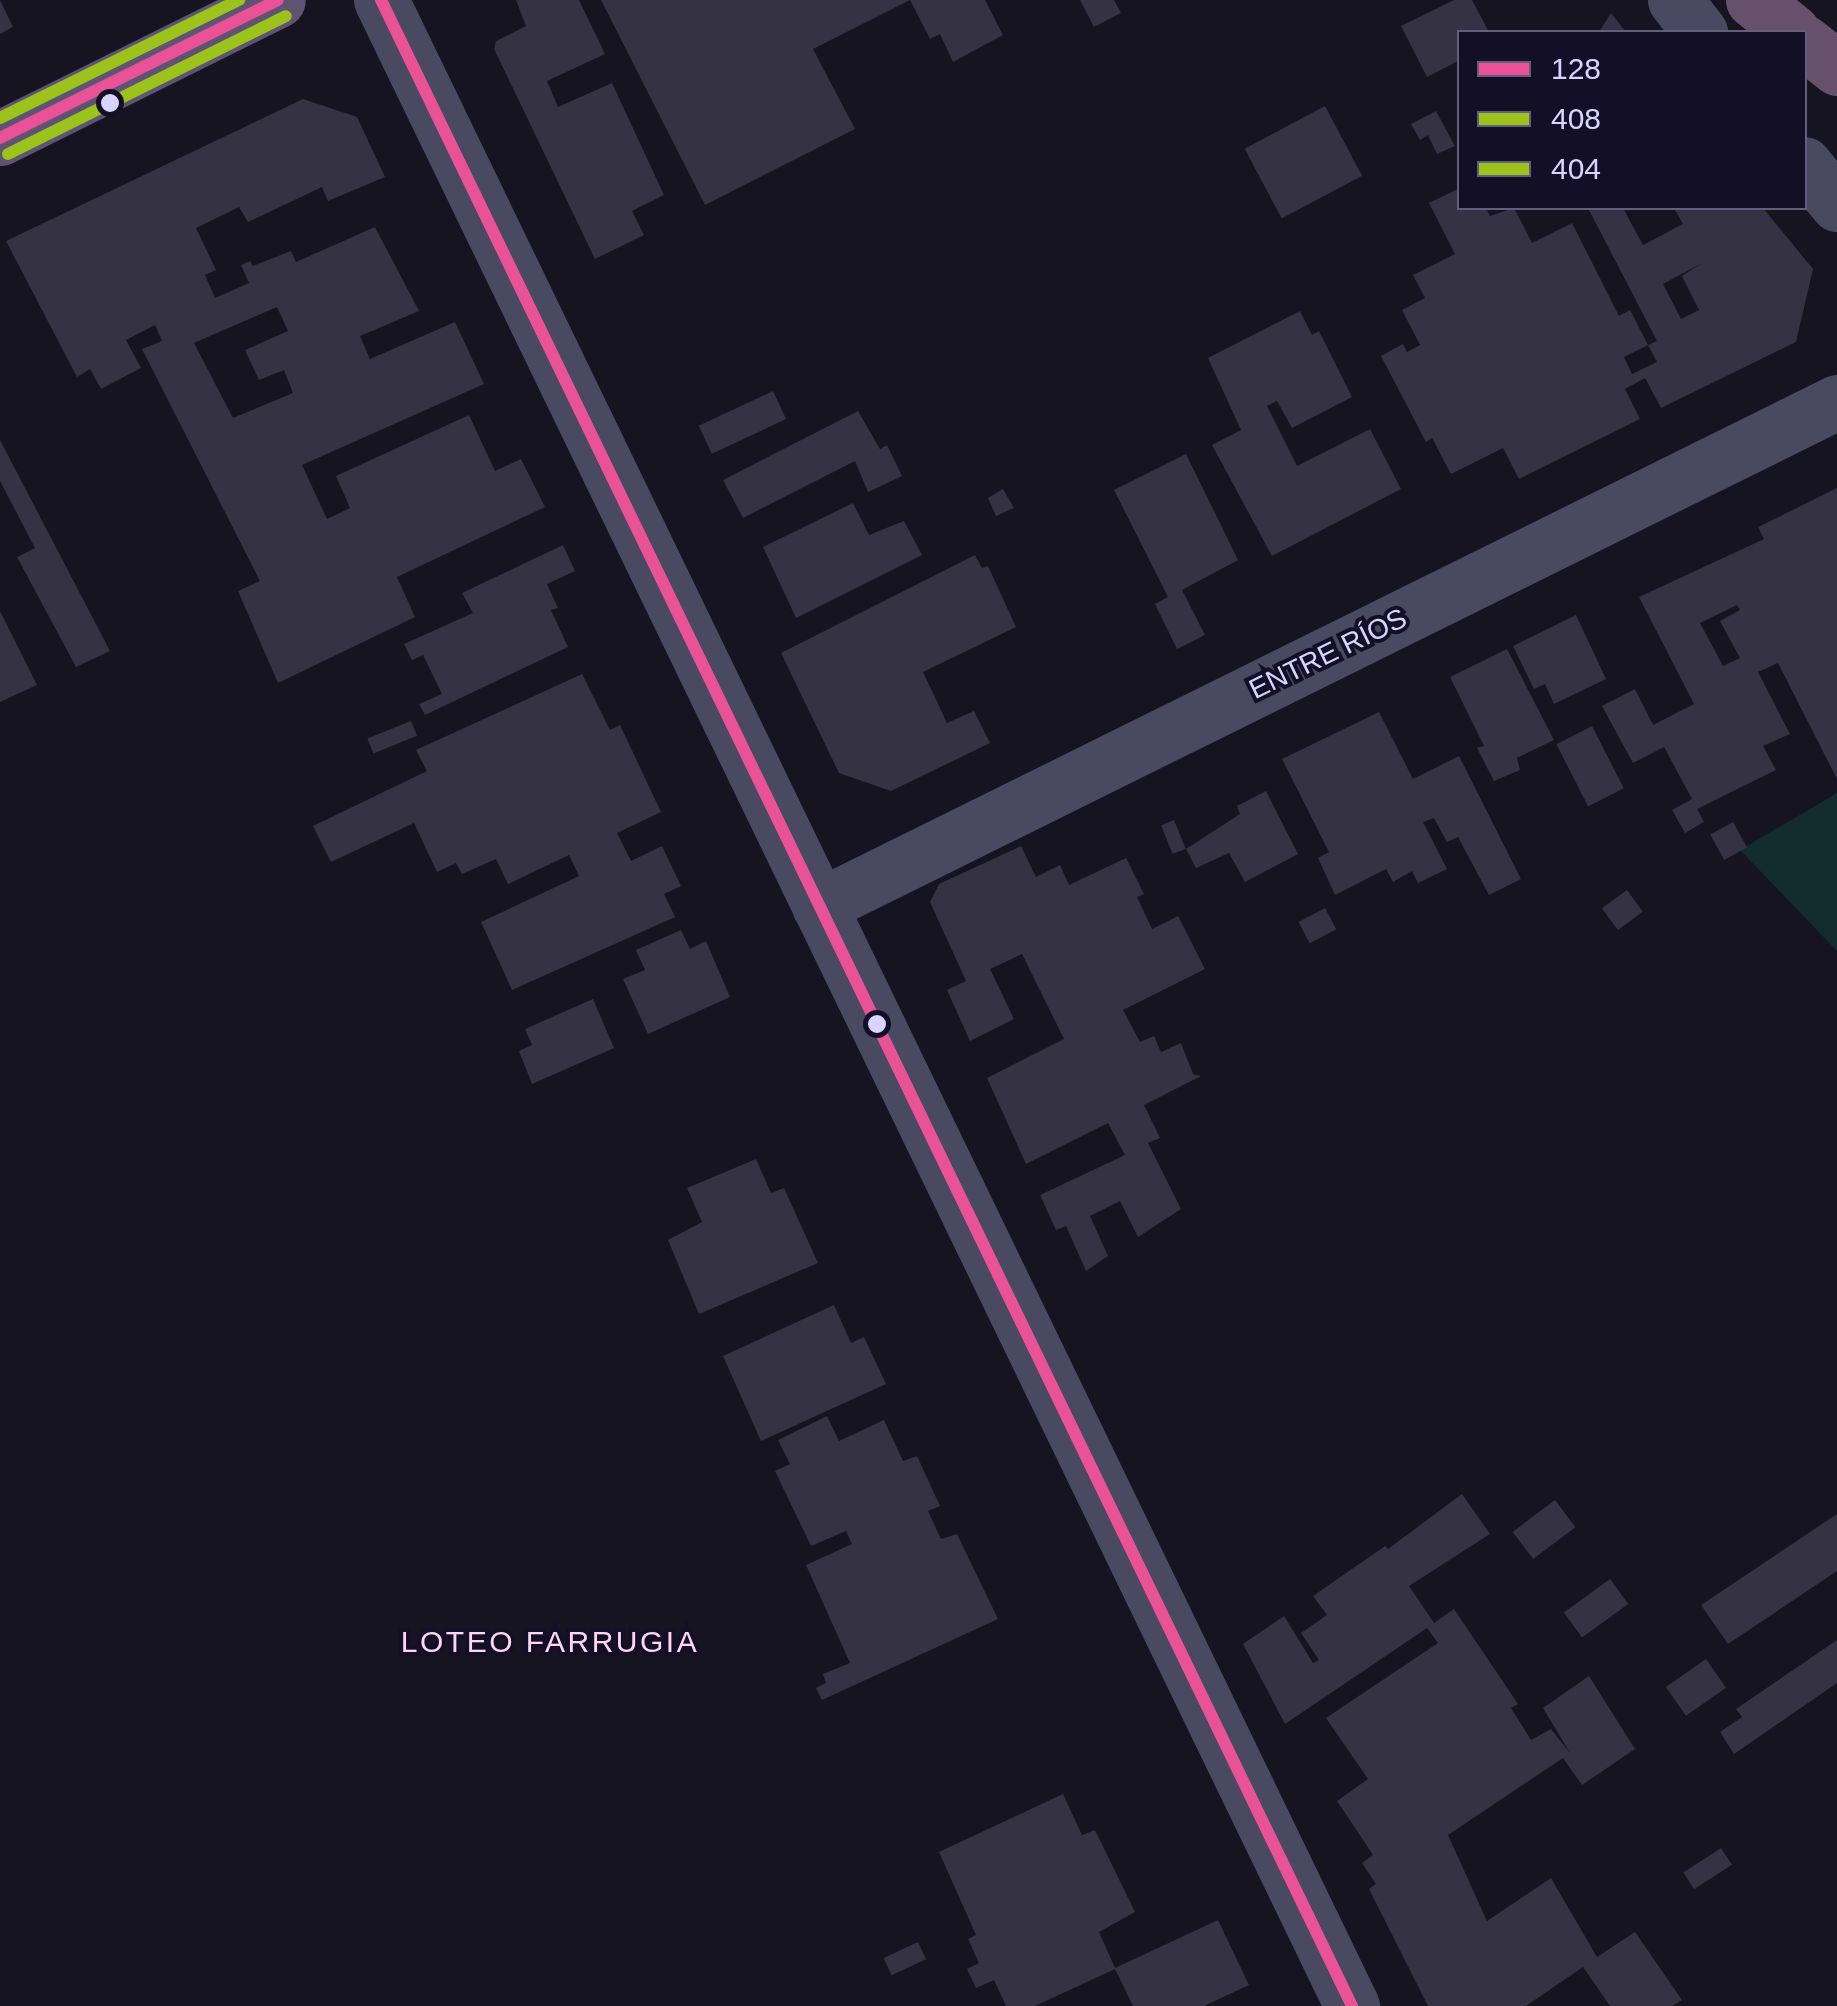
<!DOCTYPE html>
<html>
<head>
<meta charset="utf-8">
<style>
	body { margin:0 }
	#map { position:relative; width:1837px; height:2006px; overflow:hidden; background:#161421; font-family:Helvetica,sans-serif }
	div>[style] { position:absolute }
	.green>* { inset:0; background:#132c2d }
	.building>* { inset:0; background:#343243; transform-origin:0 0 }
	.minor>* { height:55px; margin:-27.5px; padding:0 27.5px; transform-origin:27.5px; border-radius:27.5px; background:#4a4962 }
	.major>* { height:55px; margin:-27.5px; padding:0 27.5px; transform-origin:27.5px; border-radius:27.5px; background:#5e5373 }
	.highway>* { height:55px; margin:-27.5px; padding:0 27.5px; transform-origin:27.5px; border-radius:27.5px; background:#67516a }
	.bus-1>* { height:12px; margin:-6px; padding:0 6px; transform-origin:6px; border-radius:6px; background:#e95297 }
	.bus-2>* { height:12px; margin:-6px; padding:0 6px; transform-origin:6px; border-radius:6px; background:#9cc31c }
	.bus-3>* { height:12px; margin:-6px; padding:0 6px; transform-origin:6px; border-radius:6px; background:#9cc31c }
	.dots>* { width:28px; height:28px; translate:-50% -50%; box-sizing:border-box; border:5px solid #130f26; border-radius:50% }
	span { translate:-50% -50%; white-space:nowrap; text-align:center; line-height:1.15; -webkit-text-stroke:8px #130f26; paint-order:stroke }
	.street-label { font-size:28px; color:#d9d4ff }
	.neighbourhood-label { font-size:30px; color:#ffd6f0; letter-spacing:2.5px }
	.legend { position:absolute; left:1457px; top:30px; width:350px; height:180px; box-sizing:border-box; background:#130f26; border:2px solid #625e7d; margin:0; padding:12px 18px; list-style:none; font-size:30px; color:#d9d4ff }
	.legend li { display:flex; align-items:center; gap:20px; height:50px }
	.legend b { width:50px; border:2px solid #625e7d }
</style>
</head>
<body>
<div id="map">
	<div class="green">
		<i style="clip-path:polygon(1837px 793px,1837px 951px,1740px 850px)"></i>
	</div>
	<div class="building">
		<i style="clip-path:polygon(0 0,13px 27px,0 34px)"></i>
		<i style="clip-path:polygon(516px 0,579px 0,605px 54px,547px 81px,558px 107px,612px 83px,664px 195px,632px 211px,644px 235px,595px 259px,494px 49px,496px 41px,526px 26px)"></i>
		<i style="clip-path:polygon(601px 0,985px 0,1003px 35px,953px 62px,940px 34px,930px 39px,910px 0,813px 49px,855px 129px,705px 205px)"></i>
		<i style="clip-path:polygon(1080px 0,1114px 0,1121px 13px,1094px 27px)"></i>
		<i style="clip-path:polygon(1454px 0,1472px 0,1489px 32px,1460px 32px,1460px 60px,1427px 77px,1401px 26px)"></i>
		<i style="clip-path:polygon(1611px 13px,1626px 32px,1599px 32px)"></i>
		<i style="clip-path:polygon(evenodd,303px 99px,357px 117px,385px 177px,328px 201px,322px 187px,248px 222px,239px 207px,196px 228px,216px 270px,205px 275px,215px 298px,249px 283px,241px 265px,250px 261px,253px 266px,291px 251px,296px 262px,375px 227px,419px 311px,360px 336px,370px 359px,455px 322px,484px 384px,302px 465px,327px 519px,350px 508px,336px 476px,469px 415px,495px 471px,521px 459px,545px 507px,397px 577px,415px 617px,278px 683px,238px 591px,260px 581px,142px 349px,162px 341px,155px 325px,126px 340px,141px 368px,101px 389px,90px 369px,77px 377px,6px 241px,303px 99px,277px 307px,288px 331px,245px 350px,259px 380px,284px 370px,293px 393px,233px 418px,194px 343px,277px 307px)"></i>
		<i style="left:1325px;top:106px;width:79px;height:91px;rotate:62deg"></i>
		<i style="clip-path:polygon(1436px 111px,1455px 146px,1437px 154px,1428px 135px,1420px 140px,1411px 124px)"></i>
		<i style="clip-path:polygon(evenodd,1460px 188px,1460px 208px,1486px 208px,1490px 216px,1514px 208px,1532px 243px,1572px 223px,1619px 316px,1630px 310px,1648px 345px,1624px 357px,1632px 374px,1657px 362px,1648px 345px,1657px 341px,1588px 208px,1623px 208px,1643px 245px,1683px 224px,1674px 208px,1763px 208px,1813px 269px,1796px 342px,1661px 408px,1645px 378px,1625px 389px,1640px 419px,1519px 479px,1503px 448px,1451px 474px,1432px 438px,1426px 442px,1381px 356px,1403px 344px,1407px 352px,1420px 345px,1402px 310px,1425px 298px,1413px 275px,1455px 254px,1429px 203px,1460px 188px,1702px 263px,1682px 276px,1699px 310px,1681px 319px,1663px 284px,1702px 263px)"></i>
		<i style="clip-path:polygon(1300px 311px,1312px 335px,1319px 331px,1352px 397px,1292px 428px,1277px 401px,1267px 406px,1297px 466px,1370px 429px,1401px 489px,1272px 556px,1212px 445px,1241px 430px,1208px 358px)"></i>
		<i style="left:773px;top:391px;width:31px;height:82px;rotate:65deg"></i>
		<i style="clip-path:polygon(858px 411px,880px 449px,887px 445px,902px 476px,868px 492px,855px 461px,743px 518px,723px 480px)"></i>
		<i style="clip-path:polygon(0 440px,110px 651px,76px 667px,17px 557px,35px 548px,0 481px)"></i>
		<i style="clip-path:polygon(1186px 454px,1238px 560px,1182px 590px,1205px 635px,1177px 649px,1155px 604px,1168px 597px,1114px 490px)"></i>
		<i style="clip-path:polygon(evenodd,1837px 488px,1837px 779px,1778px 663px,1758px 672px,1790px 734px,1763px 746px,1776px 770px,1697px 809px,1704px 822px,1685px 833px,1672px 810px,1692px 799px,1664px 747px,1633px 763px,1602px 706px,1635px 689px,1653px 725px,1694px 704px,1639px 597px,1764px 539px,1758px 527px,1837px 488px,1737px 605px,1740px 610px,1720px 621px,1740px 658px,1723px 666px,1700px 623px,1737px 605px)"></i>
		<i style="clip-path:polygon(1003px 489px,1014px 508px,996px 516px,988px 498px)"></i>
		<i style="clip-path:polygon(853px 503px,869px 535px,904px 521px,922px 555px,796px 618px,763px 547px)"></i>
		<i style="clip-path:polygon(563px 545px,575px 571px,547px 584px,558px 608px,551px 610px,568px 647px,425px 715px,419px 704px,442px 694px,423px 655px,412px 660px,404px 644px,473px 613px,462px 593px)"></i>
		<i style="clip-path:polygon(975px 555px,982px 568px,988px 566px,1016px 627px,923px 672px,947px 723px,974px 711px,990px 743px,891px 791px,839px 773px,781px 653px)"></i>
		<i style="clip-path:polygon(0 611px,37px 685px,0 702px)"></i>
		<i style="clip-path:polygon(1576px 615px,1606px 679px,1554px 704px,1545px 684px,1534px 689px,1513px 646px)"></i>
		<i style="clip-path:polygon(1507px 649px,1554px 740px,1517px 758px,1520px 770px,1494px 781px,1477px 748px,1484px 746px,1450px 677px)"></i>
		<i style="clip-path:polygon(582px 674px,610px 730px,620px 725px,661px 812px,617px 833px,631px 861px,662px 846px,681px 886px,664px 894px,675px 917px,512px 990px,481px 922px,579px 876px,569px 855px,508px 884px,496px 859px,462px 874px,456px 863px,437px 872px,414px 823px,331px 862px,313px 826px,427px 771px,416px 750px)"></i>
		<i style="clip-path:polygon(1379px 712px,1413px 779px,1459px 756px,1521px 879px,1489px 895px,1458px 837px,1447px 842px,1434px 818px,1423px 822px,1447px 869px,1418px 883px,1412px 871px,1393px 882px,1386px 869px,1335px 895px,1318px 858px,1329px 852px,1282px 759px)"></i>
		<i style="left:411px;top:721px;width:16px;height:47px;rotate:68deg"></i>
		<i style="left:1592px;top:726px;width:70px;height:40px;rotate:63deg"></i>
		<i style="clip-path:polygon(1266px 791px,1298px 854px,1245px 882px,1229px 853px,1196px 868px,1186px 849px,1240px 814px,1237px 806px)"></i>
		<i style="left:1174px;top:820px;width:31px;height:14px;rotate:68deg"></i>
		<i style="left:1733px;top:822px;width:29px;height:26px;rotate:61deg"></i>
		<i style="clip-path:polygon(1021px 846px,1036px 877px,1060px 865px,1069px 885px,1126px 858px,1144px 894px,1137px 897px,1152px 929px,1178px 916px,1205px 969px,1123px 1010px,1140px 1042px,1154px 1036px,1161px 1052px,1181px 1043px,1193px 1074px,1201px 1076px,1144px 1105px,1160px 1138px,1148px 1143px,1181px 1209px,1138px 1237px,1120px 1201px,1090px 1216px,1108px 1256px,1086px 1271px,1066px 1226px,1056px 1230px,1040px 1195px,1125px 1155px,1108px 1123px,1026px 1164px,987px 1078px,1064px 1039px,1022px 954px,990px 969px,1014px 1019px,970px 1041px,947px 990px,966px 981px,930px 902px,939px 884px)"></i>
		<i style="left:1627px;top:890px;width:27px;height:31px;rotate:54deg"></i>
		<i style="left:1325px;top:908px;width:24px;height:30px;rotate:62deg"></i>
		<i style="clip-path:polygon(681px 930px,690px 949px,706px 941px,730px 997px,648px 1034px,623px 979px,645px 970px,636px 950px)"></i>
		<i style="clip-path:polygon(593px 999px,614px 1048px,532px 1084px,519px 1051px,532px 1045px,525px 1029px)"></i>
		<i style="clip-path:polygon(756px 1159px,771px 1193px,784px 1188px,818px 1263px,699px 1314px,668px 1240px,702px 1222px,687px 1188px)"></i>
		<i style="clip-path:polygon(834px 1305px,851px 1343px,864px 1337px,886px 1384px,761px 1441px,723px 1356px)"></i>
		<i style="clip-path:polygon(827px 1416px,839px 1441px,884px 1420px,903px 1461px,917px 1456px,940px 1506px,928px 1511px,941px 1539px,957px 1534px,998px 1619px,822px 1700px,816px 1688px,826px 1683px,823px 1674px,850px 1663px,806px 1565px,852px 1544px,846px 1531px,811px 1546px,775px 1471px,790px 1464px,778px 1440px)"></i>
		<i style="clip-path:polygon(1462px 1494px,1490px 1534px,1409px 1586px,1434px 1623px,1454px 1609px,1518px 1704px,1511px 1708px,1531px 1740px,1551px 1729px,1570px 1753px,1543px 1708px,1589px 1676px,1635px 1749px,1582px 1785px,1563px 1758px,1448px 1835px,1487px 1921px,1551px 1878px,1597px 1957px,1635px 1932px,1682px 2000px,1672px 2006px,1610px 2006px,1583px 1967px,1526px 2006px,1428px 2006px,1369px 1889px,1376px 1884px,1362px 1863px,1373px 1855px,1337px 1801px,1368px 1779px,1326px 1718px,1438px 1643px,1427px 1628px,1285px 1724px,1243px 1644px,1284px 1616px,1313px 1663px,1319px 1660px,1301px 1633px,1327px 1615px,1313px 1596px,1385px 1546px,1388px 1549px)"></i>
		<i style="left:1555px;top:1500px;width:34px;height:53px;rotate:53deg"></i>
		<i style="clip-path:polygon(1837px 1514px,1837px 1571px,1728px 1644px,1701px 1605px)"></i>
		<i style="left:1610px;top:1579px;width:31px;height:57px;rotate:54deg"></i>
		<i style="clip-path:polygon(1837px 1640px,1837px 1683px,1734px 1754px,1720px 1732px,1742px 1717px,1736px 1709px)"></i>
		<i style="left:1706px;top:1659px;width:35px;height:49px;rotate:55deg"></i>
		<i style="clip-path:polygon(1063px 1794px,1082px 1835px,1095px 1830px,1135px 1912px,1099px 1932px,1115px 1968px,1218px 1920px,1249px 1985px,1204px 2006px,1133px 2006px,1115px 1969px,1035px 2006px,1006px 2006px,994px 1980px,976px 1988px,967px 1969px,979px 1963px,968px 1939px,976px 1935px,939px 1852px)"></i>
		<i style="left:1721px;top:1848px;width:20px;height:45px;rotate:57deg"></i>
		<i style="left:918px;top:1942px;width:19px;height:38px;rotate:65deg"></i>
	</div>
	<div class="minor">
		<i style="left:381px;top:0;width:2229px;rotate:64.17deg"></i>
		<i style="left:1675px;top:0;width:41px;rotate:52deg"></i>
		<i style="left:1804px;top:164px;width:52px;rotate:50.5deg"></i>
		<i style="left:819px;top:906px;width:1136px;rotate:-26.34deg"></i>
	</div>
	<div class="major">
		<i style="left:0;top:138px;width:310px;rotate:-26.4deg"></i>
	</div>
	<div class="highway">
		<i style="left:1753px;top:0;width:51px;rotate:38.7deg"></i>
		<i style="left:1804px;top:42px;width:42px;rotate:38.2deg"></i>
	</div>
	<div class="bus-1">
		<i style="left:381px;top:0;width:2229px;rotate:64.17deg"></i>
		<i style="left:0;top:138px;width:310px;rotate:-26.4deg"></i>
	</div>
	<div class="bus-2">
		<i style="left:8px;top:154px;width:310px;rotate:-26.4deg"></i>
	</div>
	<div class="bus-3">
		<i style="left:0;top:118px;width:267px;rotate:-26.3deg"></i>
	</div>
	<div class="dots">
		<i style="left:110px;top:103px;background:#d9d4ff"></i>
		<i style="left:877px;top:1024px;background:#d9d4ff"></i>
	</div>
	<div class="street-label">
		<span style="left:1328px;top:654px;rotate:-26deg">ENTRE RÍOS</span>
	</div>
	<div class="neighbourhood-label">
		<span style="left:550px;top:1642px">LOTEO FARRUGIA</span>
	</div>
	<ul class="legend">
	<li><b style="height:12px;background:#e95297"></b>128</li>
	<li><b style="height:12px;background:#9cc31c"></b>408</li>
	<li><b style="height:12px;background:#9cc31c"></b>404</li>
	</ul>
</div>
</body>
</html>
